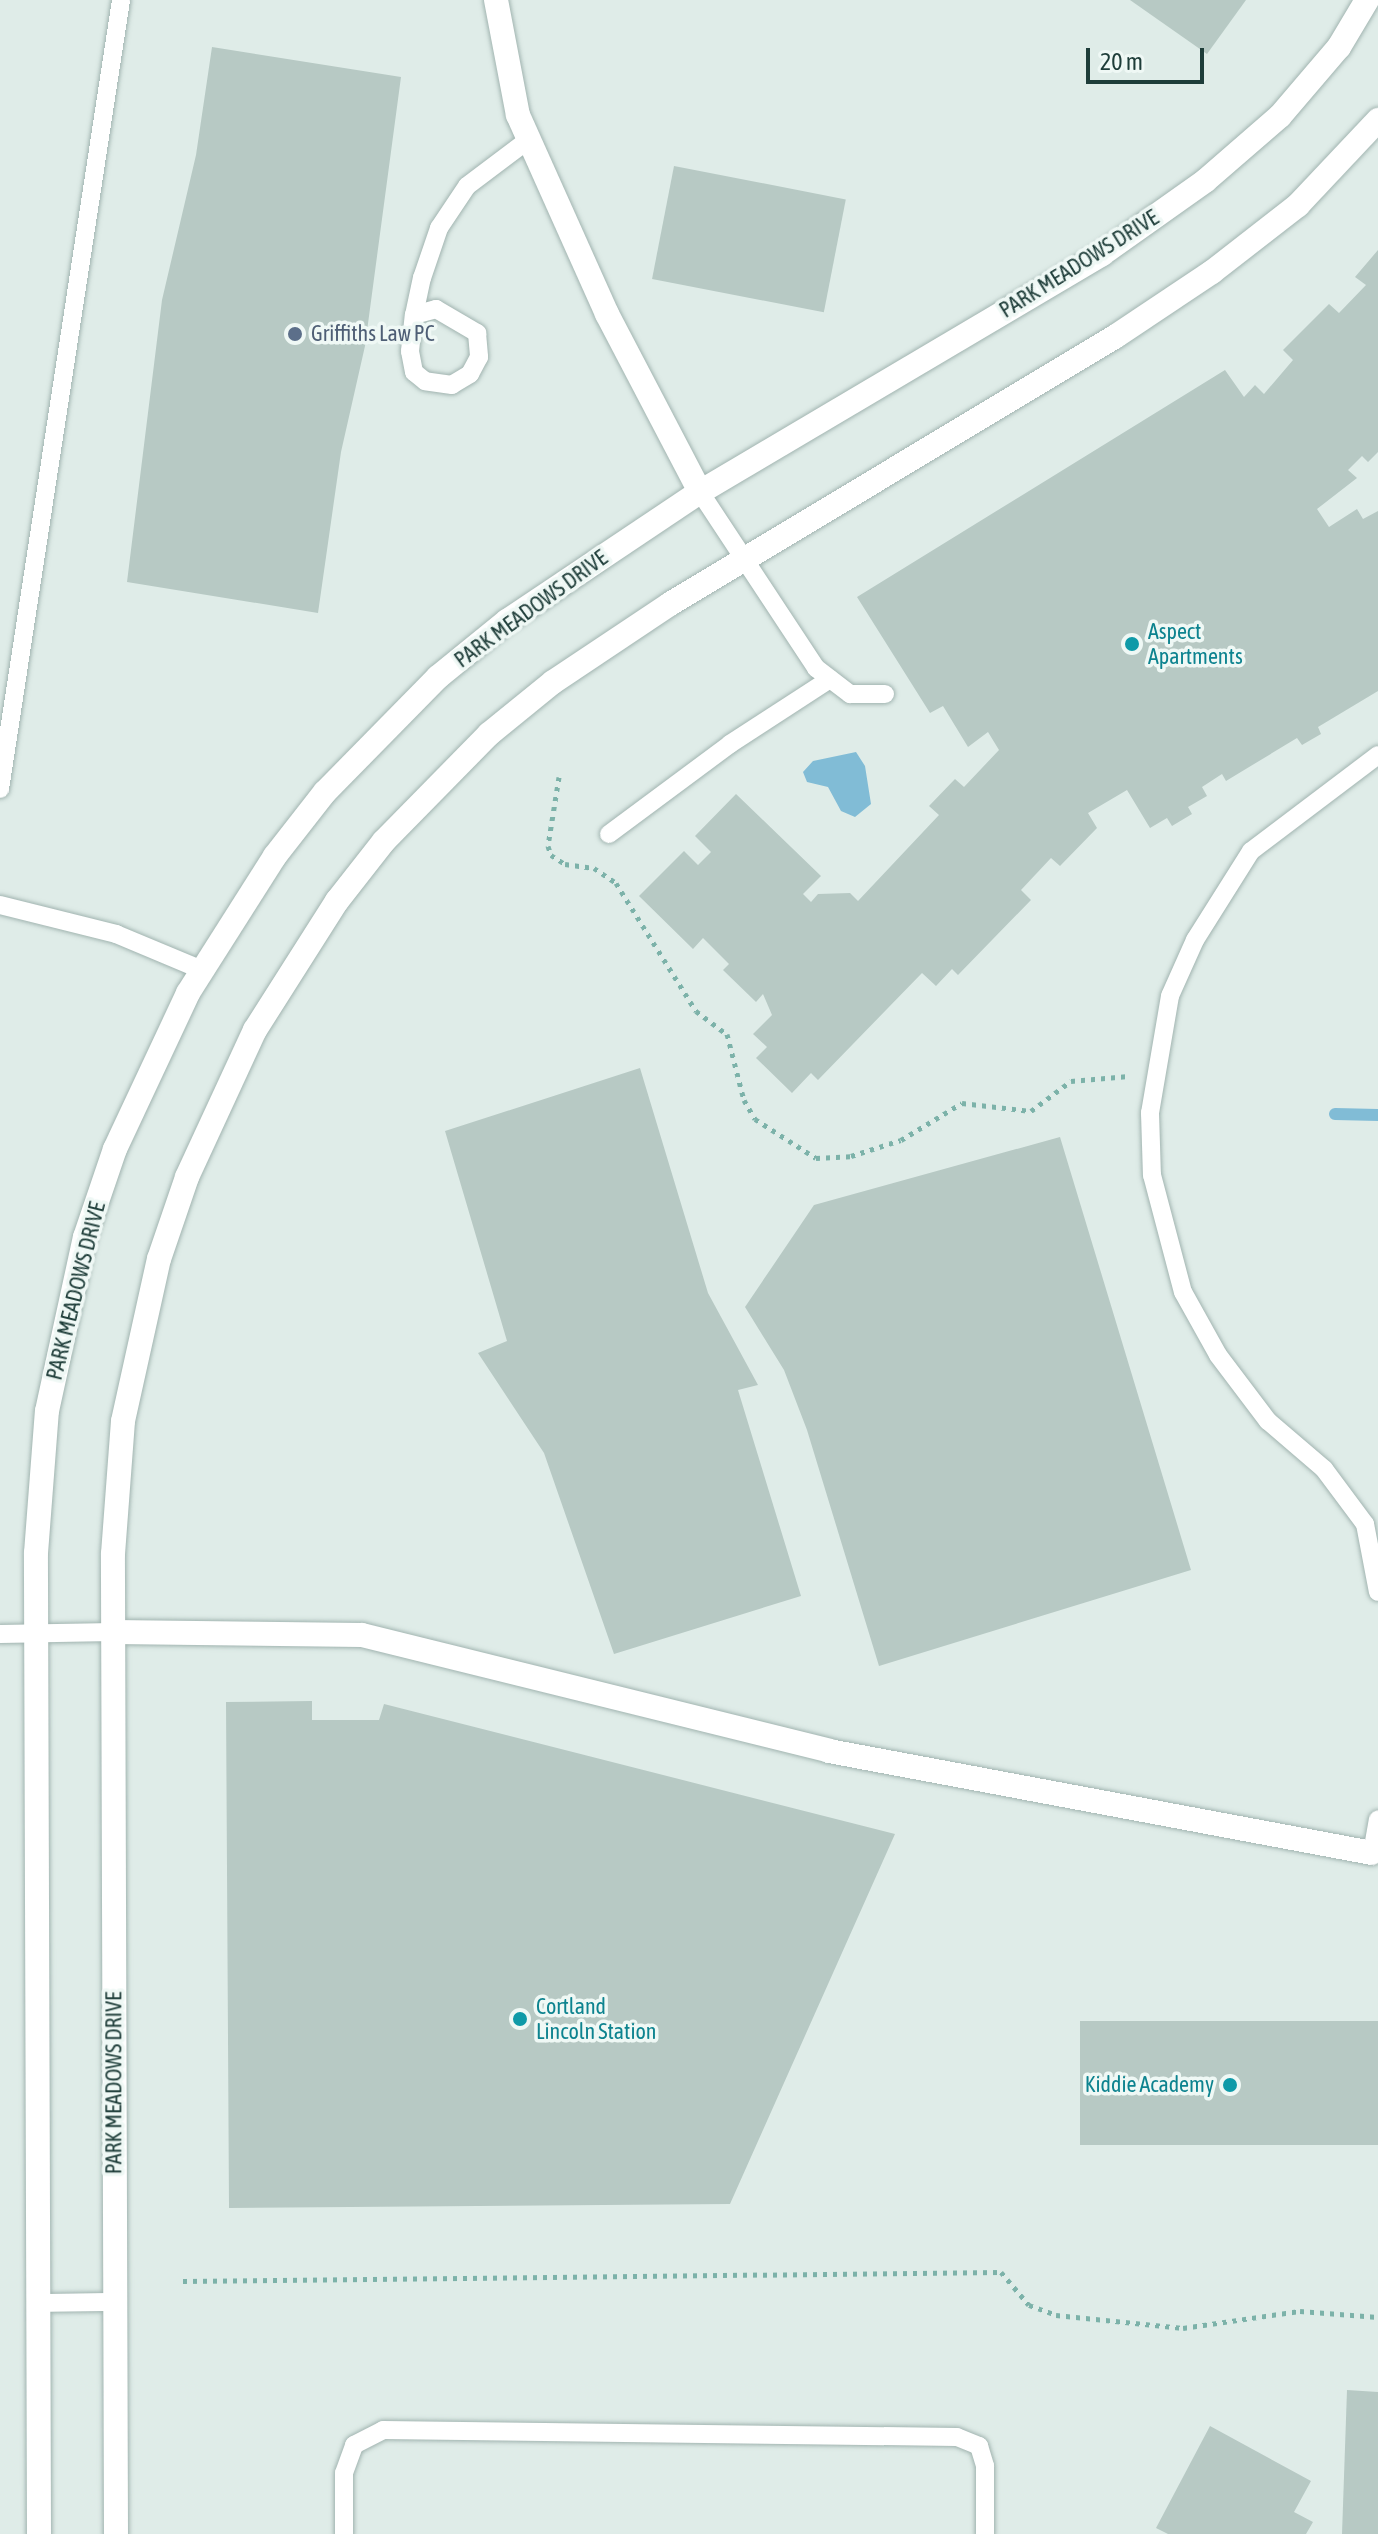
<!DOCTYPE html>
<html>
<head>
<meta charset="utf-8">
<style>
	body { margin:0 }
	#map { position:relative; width:1378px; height:2534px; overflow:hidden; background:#dfece8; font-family:"Asap Condensed",sans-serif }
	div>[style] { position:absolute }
	.water>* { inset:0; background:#81bcd6 }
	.stream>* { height:12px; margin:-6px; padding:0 6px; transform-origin:6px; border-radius:6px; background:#81bcd6 }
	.building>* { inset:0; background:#b7c9c4; transform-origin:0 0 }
	.path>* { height:5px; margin-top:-2.5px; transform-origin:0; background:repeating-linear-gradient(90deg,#7cb2a9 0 4px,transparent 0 10px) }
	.roads { filter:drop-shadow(0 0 2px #a1b4b0) drop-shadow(0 0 2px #a1b4b0) }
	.service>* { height:18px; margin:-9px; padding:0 9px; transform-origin:9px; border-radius:9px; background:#fff }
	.minor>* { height:24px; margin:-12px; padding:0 12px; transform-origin:12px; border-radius:12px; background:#fff }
	.secondary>* { height:24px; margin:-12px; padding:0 12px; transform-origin:12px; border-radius:12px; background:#fff }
	.dots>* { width:22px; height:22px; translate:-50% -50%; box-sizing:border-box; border:4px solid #eff8f5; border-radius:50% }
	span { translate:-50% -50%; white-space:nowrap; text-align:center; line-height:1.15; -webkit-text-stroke:7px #eff8f5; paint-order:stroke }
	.street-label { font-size:22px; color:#1e3d39 }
	.service-label { font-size:22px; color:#4e5e75 }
	.left { translate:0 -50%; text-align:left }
	.culture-label { font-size:22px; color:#0d838f }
	.right { translate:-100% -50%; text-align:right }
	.scale { position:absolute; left:1086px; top:48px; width:118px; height:36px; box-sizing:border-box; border:4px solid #1e3d39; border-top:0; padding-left:10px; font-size:24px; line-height:28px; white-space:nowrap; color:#1e3d39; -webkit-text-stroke:6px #eff8f5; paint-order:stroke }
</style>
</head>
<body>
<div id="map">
	<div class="water">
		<i style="clip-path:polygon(856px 752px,865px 766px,871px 804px,855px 817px,841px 811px,828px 787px,807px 782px,803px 772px,813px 761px)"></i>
	</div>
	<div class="stream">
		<i style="left:1335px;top:1114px;width:43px;rotate:1.3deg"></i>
	</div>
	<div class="building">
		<i style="clip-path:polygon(1130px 0,1246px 0,1207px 54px)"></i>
		<i style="clip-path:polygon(212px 47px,401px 77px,365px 346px,341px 452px,318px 613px,127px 582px,162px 300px,196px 155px)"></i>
		<i style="left:674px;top:166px;width:175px;height:115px;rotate:11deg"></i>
		<i style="clip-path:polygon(1378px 250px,1378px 452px,1368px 462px,1362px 456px,1348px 470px,1357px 478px,1317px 509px,1329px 527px,1357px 509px,1363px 519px,1378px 511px,1378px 691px,1318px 727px,1321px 734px,1302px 745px,1297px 738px,1226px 781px,1222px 774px,1202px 787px,1207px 796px,1188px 807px,1192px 814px,1172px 826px,1167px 818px,1150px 828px,1127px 790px,1088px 813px,1097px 828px,1060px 866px,1051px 858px,1021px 890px,1031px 900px,958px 975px,952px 969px,936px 986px,922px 973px,818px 1080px,811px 1073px,792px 1093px,756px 1058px,767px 1047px,753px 1034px,772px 1015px,763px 994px,756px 1002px,723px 970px,729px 964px,703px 938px,693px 949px,639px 896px,684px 851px,698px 865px,711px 852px,695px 836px,736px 794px,821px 876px,803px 894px,811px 902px,818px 894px,850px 893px,858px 901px,939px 815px,929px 806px,955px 779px,964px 787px,999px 750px,988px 732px,968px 747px,943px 706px,930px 713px,857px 597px,1225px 370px,1244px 397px,1255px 385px,1264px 394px,1293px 360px,1283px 350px,1329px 304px,1339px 313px,1366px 285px,1355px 277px)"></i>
		<i style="clip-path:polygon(640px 1068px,708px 1293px,758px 1385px,738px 1390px,801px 1596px,614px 1654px,544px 1453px,478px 1353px,507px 1341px,445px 1131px)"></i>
		<i style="clip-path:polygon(1060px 1137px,1191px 1570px,879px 1666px,807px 1430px,784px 1370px,745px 1307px,814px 1205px)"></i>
		<i style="clip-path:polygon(312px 1701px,312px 1720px,379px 1720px,384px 1704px,895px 1834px,730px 2204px,229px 2208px,226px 1702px)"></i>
		<i style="left:1378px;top:2021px;width:124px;height:298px;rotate:90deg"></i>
		<i style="clip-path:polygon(1347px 2390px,1378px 2392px,1378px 2534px,1342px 2534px)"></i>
		<i style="clip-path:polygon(1210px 2426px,1311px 2481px,1294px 2512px,1313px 2522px,1306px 2534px,1168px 2534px,1156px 2528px)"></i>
	</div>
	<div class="path">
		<i style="left:559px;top:777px;width:70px;rotate:99.1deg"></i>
		<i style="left:548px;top:846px;width:9px;rotate:72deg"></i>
		<i style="left:551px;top:855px;width:17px;rotate:33deg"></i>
		<i style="left:565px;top:864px;width:29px;rotate:8deg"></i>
		<i style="left:594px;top:868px;width:27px;rotate:34deg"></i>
		<i style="left:616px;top:883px;width:151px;rotate:58deg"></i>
		<i style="left:696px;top:1011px;width:39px;rotate:37deg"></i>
		<i style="left:727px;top:1034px;width:68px;rotate:75.6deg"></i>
		<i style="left:744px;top:1100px;width:22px;rotate:60deg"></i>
		<i style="left:755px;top:1119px;width:72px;rotate:32.6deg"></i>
		<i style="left:816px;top:1158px;width:35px;rotate:-3deg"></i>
		<i style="left:851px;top:1156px;width:52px;rotate:-17.7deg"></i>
		<i style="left:901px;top:1140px;width:71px;rotate:-31.2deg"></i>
		<i style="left:962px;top:1103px;width:69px;rotate:6.6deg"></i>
		<i style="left:1031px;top:1111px;width:50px;rotate:-36.9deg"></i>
		<i style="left:1071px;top:1081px;width:58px;rotate:-4.9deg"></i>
		<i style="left:183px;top:2281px;width:818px;rotate:-0.63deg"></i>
		<i style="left:1001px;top:2272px;width:43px;rotate:49.7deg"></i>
		<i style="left:1029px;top:2305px;width:29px;rotate:20deg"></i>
		<i style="left:1056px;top:2315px;width:128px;rotate:5.8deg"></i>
		<i style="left:1183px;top:2328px;width:118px;rotate:-8.3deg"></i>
		<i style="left:1300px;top:2311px;width:78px;rotate:4.4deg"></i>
	</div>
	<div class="roads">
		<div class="service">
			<i style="left:414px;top:315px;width:23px;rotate:-15deg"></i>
			<i style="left:436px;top:309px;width:48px;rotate:30.3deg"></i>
			<i style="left:477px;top:333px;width:24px;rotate:85deg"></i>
			<i style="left:479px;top:357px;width:19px;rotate:118deg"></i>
			<i style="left:470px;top:374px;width:21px;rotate:149deg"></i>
			<i style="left:452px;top:385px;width:27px;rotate:-172deg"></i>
			<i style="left:425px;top:381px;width:14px;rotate:-141deg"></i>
			<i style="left:414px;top:372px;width:21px;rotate:-101deg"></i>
			<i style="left:410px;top:351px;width:36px;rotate:-84deg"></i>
			<i style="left:414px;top:315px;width:38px;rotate:-78deg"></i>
			<i style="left:422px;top:278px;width:53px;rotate:-71.2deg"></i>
			<i style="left:439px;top:228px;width:50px;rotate:-56.3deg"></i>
			<i style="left:467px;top:186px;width:76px;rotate:-37deg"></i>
			<i style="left:700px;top:492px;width:211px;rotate:56.6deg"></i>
			<i style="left:816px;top:668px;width:43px;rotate:37.4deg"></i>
			<i style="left:850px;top:694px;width:35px"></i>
			<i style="left:1378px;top:755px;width:159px;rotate:142.9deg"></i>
			<i style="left:1251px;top:851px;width:105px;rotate:122.2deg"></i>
			<i style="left:1195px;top:940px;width:61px;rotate:114.1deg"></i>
			<i style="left:1170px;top:996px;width:119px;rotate:99.7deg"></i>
			<i style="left:1150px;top:1113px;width:62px;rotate:88.2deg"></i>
			<i style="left:1152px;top:1175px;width:121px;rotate:75.2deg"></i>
			<i style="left:1183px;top:1292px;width:72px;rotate:60.9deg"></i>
			<i style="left:1218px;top:1355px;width:83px;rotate:52.9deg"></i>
			<i style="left:1268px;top:1421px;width:74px;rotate:40.6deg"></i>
			<i style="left:1324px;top:1469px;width:69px;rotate:53.3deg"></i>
			<i style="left:1365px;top:1524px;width:69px;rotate:79.2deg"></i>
			<i style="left:0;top:789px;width:798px;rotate:-81.28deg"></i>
			<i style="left:609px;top:834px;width:151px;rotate:-36.6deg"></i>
			<i style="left:730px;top:744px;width:119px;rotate:-33deg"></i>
			<i style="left:0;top:905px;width:120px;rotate:14deg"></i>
			<i style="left:116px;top:934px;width:93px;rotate:22.7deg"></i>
			<i style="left:0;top:1634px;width:114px;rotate:-1deg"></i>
			<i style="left:1372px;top:1853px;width:34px;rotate:-80deg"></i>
			<i style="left:40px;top:2303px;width:74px;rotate:-0.8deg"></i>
			<i style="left:344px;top:2534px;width:61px;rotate:-90deg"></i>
			<i style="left:344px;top:2473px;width:30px;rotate:-70deg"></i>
			<i style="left:354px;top:2445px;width:33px;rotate:-27deg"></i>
			<i style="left:383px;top:2430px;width:574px;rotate:0.7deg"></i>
			<i style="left:957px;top:2437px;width:24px;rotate:22deg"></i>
			<i style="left:979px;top:2446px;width:21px;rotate:73deg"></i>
			<i style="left:985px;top:2466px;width:68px;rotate:90deg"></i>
		</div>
		<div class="minor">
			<i style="left:496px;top:0;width:117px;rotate:79.2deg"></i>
			<i style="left:518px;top:115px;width:218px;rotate:65.9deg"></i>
			<i style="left:607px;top:314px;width:201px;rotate:62.4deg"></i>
			<i style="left:114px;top:1632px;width:248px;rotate:0.7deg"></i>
			<i style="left:362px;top:1635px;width:481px;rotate:13.9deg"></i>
			<i style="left:829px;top:1751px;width:552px;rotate:10.64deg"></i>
		</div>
		<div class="secondary">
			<i style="left:39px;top:2534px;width:981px;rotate:-90.18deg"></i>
			<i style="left:36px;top:1553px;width:142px;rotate:-85.6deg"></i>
			<i style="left:47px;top:1411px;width:178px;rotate:-77.7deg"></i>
			<i style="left:85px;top:1237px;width:93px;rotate:-71.2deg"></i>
			<i style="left:115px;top:1149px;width:172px;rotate:-64.9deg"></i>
			<i style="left:188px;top:993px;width:162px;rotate:-57.6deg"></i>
			<i style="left:275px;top:856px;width:81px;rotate:-52deg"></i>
			<i style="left:325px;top:792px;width:161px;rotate:-45.5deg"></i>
			<i style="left:438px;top:677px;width:89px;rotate:-39.1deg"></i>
			<i style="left:507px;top:621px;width:232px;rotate:-33.8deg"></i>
			<i style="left:700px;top:492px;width:467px;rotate:-30.6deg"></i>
			<i style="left:1102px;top:254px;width:126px;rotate:-35.3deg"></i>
			<i style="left:1205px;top:181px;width:99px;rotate:-40.9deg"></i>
			<i style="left:1280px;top:116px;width:91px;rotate:-49.5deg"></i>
			<i style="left:1339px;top:47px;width:55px;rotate:-59.2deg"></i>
			<i style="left:116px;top:2534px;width:980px;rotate:-90.18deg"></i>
			<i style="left:113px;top:1554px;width:133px;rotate:-85.7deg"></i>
			<i style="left:123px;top:1421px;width:166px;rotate:-77.5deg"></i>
			<i style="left:159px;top:1259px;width:87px;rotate:-71.1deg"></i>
			<i style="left:187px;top:1177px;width:162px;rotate:-65.2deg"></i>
			<i style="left:255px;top:1030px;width:153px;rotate:-57.6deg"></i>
			<i style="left:337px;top:901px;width:76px;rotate:-51.9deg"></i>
			<i style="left:384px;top:841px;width:150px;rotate:-45.5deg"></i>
			<i style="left:489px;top:734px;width:82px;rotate:-39.1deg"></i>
			<i style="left:553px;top:682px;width:141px;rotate:-33.7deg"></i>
			<i style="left:670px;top:604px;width:520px;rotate:-31deg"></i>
			<i style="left:1116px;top:336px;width:115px;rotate:-33.7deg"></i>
			<i style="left:1212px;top:272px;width:109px;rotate:-37.9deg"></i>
			<i style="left:1298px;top:205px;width:117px;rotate:-46.7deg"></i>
		</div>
	</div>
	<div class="dots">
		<i style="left:295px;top:334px;background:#5c6f8a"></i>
		<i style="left:1132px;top:644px;background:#0f9aa8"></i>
		<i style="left:520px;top:2019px;background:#0f9aa8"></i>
		<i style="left:1230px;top:2085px;background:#0f9aa8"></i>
	</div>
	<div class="street-label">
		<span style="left:1079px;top:264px;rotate:-32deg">PARK MEADOWS DRIVE</span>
		<span style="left:531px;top:609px;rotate:-36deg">PARK MEADOWS DRIVE</span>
		<span style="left:76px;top:1291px;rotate:-76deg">PARK MEADOWS DRIVE</span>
		<span style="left:114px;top:2083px;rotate:-90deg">PARK MEADOWS DRIVE</span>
	</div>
	<div class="service-label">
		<span class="left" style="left:311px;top:334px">Griffiths Law PC</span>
	</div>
	<div class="culture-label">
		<span class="left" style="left:1148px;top:644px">Aspect<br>Apartments</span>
		<span class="left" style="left:536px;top:2019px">Cortland<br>Lincoln Station</span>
		<span class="right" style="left:1214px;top:2085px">Kiddie Academy</span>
	</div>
	<div class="scale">20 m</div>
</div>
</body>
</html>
